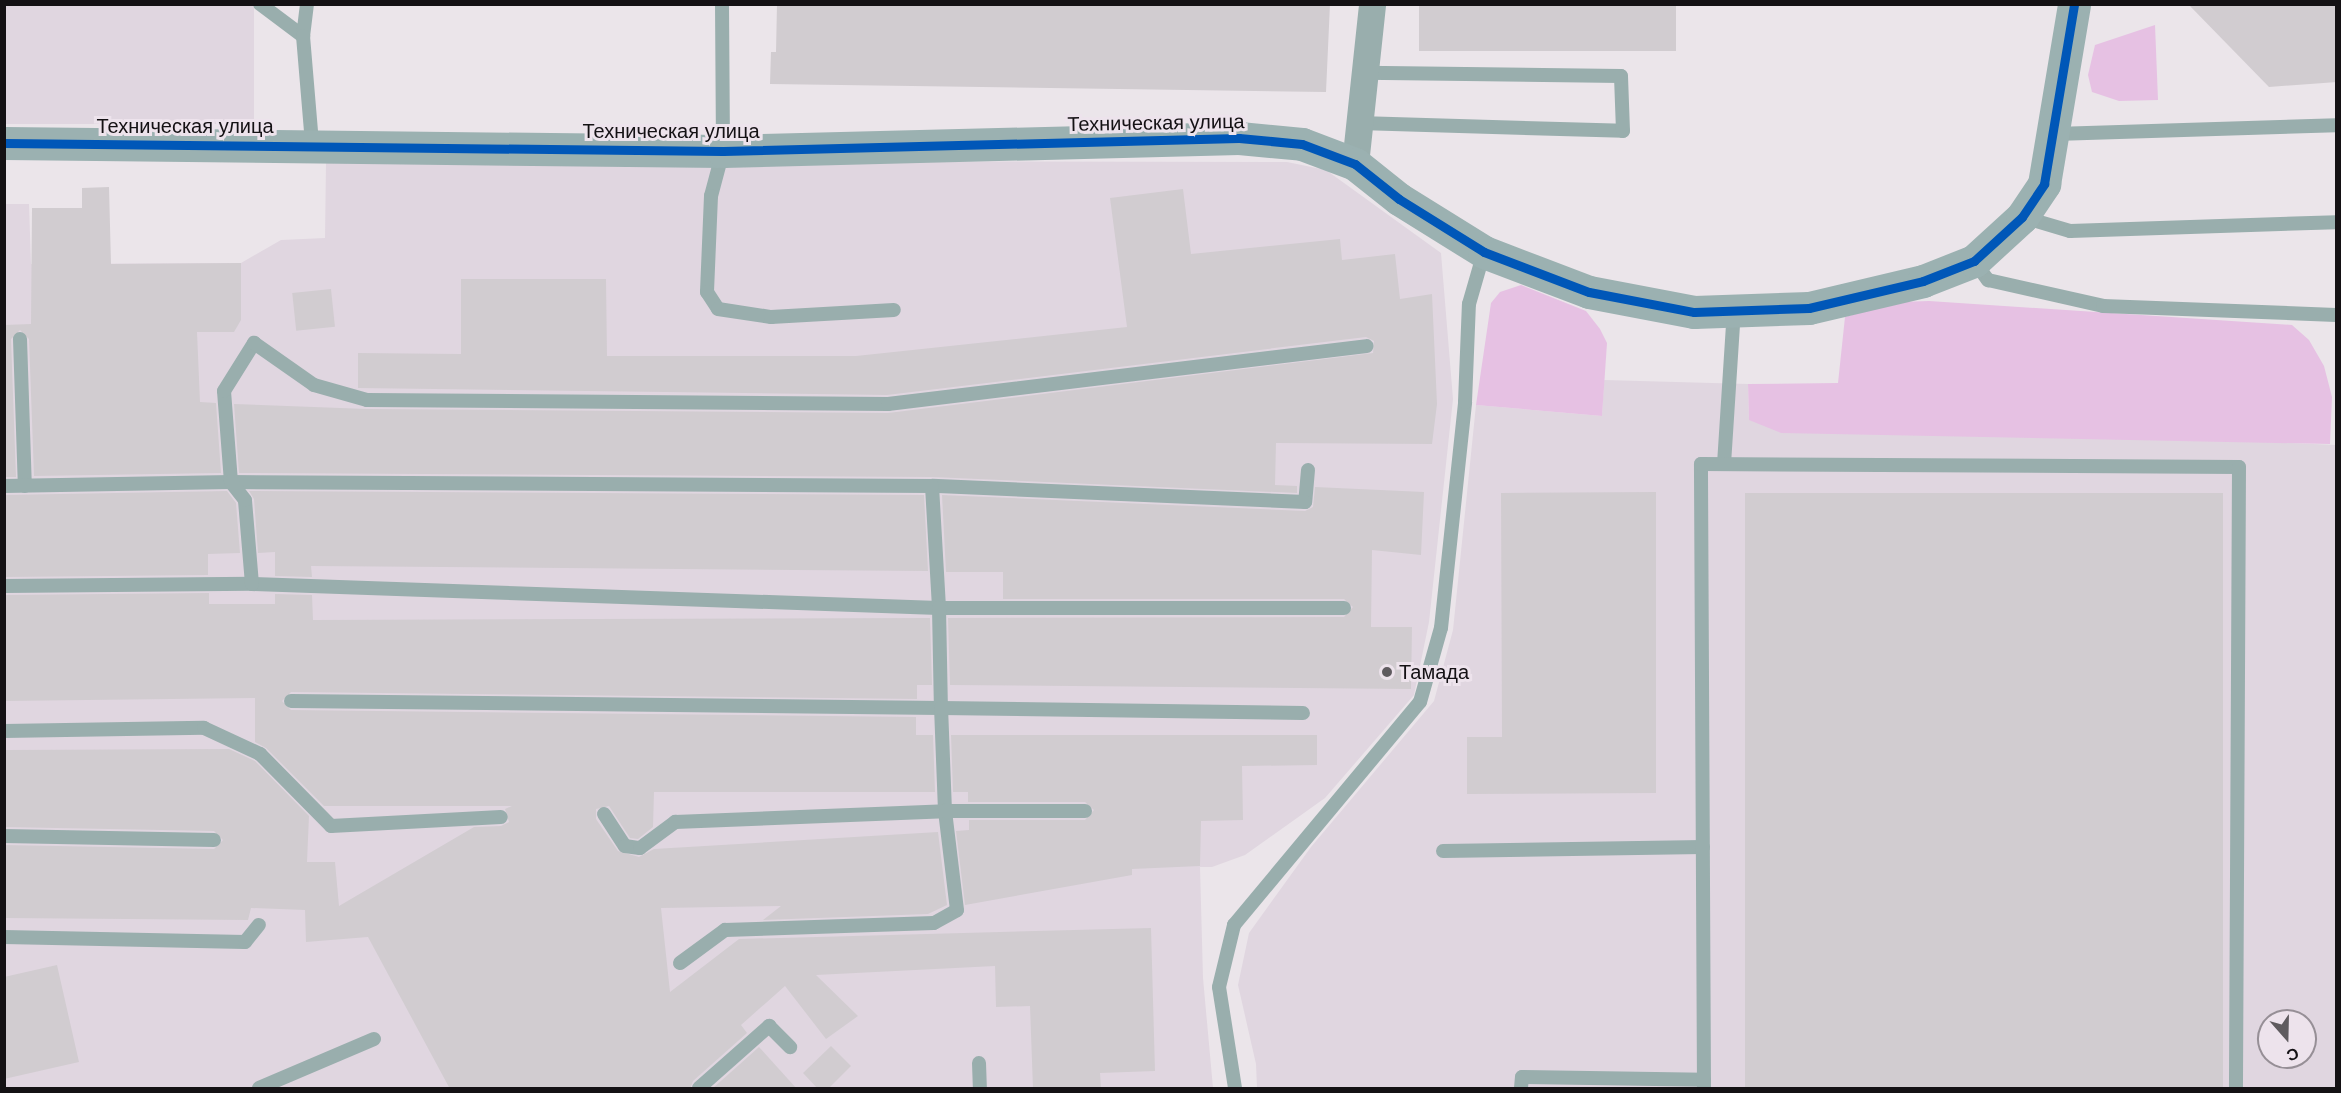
<!DOCTYPE html>
<html>
<head>
<meta charset="utf-8">
<style>
	body { margin:0 }
	#map { position:relative; width:2341px; height:1093px; overflow:hidden; background:#ebe5ea; font-family:Arial,sans-serif }
	div>[style] { position:absolute }
	.built>* { inset:0; background:#e0d6e0; transform-origin:0 0 }
	.green>* { inset:0; background:#e6c1e3 }
	.building>* { inset:0; background:#d1ccd0; transform-origin:0 0 }
	.lane>* { height:14px; margin:-7px; padding:0 7px; transform-origin:7px; border-radius:7px; background:#99aead }
	.street>* { height:27px; margin:-13.5px; padding:0 13.5px; transform-origin:13.5px; border-radius:13.5px; background:#99aead }
	.secondary>* { height:33px; margin:-16.5px; padding:0 16.5px; transform-origin:16.5px; border-radius:16.5px; background:#9bb1b1 }
	.cycleway>* { height:9px; margin:-4.5px; padding:0 4.5px; transform-origin:4.5px; border-radius:4.5px; background:#0057b8 }
	.dots>* { width:16px; height:16px; translate:-50% -50%; box-sizing:border-box; border:3px solid #ede3ec; border-radius:50% }
	span { translate:-50% -50%; white-space:nowrap; text-align:center; line-height:1.15; -webkit-text-stroke:6px #ede3ec; paint-order:stroke }
	.street-label { font-size:20px; color:#141114 }
	.poi-label { font-size:20px; color:#141114 }
	.left { translate:0 -50%; text-align:left }
	.frame { position:absolute; inset:0; border:6px solid #141114; pointer-events:none }
	.north { position:absolute; left:2257px; top:1009px; width:60px; height:60px; box-sizing:border-box; background:#ede3ec; border:2px solid #968f96; border-radius:50%; rotate:160deg; font-size:16px; font-weight:700; line-height:24px; text-align:center; color:#141114 }
	.north::after { content:''; display:block; margin:auto; width:21px; height:27px; background:#5f5b5f; clip-path:polygon(50% 0,100% 100%,50% 72%,0 100%) }
</style>
</head>
<body>
<div id="map">
	<div class="built">
		<i style="left:5px;top:5px;width:249px;height:119px"></i>
		<i style="clip-path:polygon(664px 161px,1287px 162px,1326px 170px,1441px 253px,1453px 399px,1429px 622px,1414px 695px,1325px 798px,1245px 855px,1212px 867px,1200px 867px,1203px 978px,1213px 1088px,5px 1088px,5px 204px,29px 204px,31px 264px,241px 263px,281px 240px,325px 238px,326px 163px)"></i>
		<i style="clip-path:polygon(evenodd,1604px 380px,1748px 384px,1749px 420px,2336px 445px,2336px 1088px,1257px 1088px,1256px 1064px,1238px 985px,1249px 933px,1311px 847px,1434px 701px,1453px 630px,1476px 405px,1602px 416px,1604px 380px,2269px 1021px,2305px 1021px,2305px 1057px,2269px 1057px,2269px 1021px)"></i>
	</div>
	<div class="green">
		<i style="clip-path:polygon(2155px 25px,2158px 100px,2119px 101px,2092px 92px,2088px 75px,2095px 45px)"></i>
		<i style="clip-path:polygon(1521px 285px,1586px 311px,1600px 329px,1607px 343px,1602px 416px,1476px 405px,1491px 303px,1500px 292px)"></i>
		<i style="clip-path:polygon(1929px 301px,2292px 325px,2309px 340px,2324px 366px,2332px 397px,2330px 444px,1781px 433px,1749px 420px,1748px 384px,1838px 383px,1845px 317px,1899px 302px)"></i>
	</div>
	<div class="building">
		<i style="clip-path:polygon(777px 4px,1330px 4px,1326px 92px,770px 84px,771px 52px,776px 52px)"></i>
		<i style="left:1419px;top:4px;width:257px;height:47px"></i>
		<i style="clip-path:polygon(2188px 4px,2337px 4px,2337px 82px,2269px 87px)"></i>
		<i style="clip-path:polygon(109px 187px,111px 264px,241px 263px,241px 320px,234px 332px,197px 332px,200px 402px,216px 403px,221px 473px,34px 476px,29px 339px,20px 330px,11px 339px,16px 477px,4px 477px,4px 325px,31px 324px,32px 208px,82px 208px,82px 188px)"></i>
		<i style="clip-path:polygon(1183px 189px,1191px 254px,1340px 239px,1342px 260px,1395px 254px,1400px 299px,1432px 294px,1437px 404px,1432px 444px,1276px 443px,1275px 485px,1297px 486px,1297px 493px,932px 477px,239px 473px,234px 404px,367px 409px,888px 413px,1373px 353px,1374px 341px,1366px 337px,887px 395px,358px 388px,358px 353px,461px 354px,461px 279px,606px 279px,607px 356px,856px 356px,1127px 327px,1110px 198px)"></i>
		<i style="left:331px;top:289px;width:38px;height:39px;rotate:84deg"></i>
		<i style="clip-path:polygon(1315px 487px,1424px 492px,1421px 555px,1372px 550px,1371px 627px,1412px 627px,1411px 689px,950px 685px,948px 618px,1344px 617px,1353px 607px,1344px 599px,1003px 599px,1003px 572px,946px 572px,942px 495px,1305px 511px,1313px 507px)"></i>
		<i style="clip-path:polygon(227px 491px,236px 503px,240px 553px,208px 554px,208px 575px,4px 577px,4px 495px)"></i>
		<i style="clip-path:polygon(249px 491px,924px 495px,928px 571px,311px 566px,312px 577px,275px 576px,275px 552px,258px 553px,254px 499px)"></i>
		<i style="clip-path:polygon(1656px 492px,1656px 793px,1467px 794px,1467px 737px,1502px 737px,1501px 493px)"></i>
		<i style="left:1745px;top:493px;width:478px;height:596px"></i>
		<i style="clip-path:polygon(209px 593px,209px 604px,275px 604px,275px 594px,312px 595px,313px 620px,930px 618px,932px 685px,917px 685px,917px 699px,291px 692px,282px 701px,291px 710px,916px 717px,916px 735px,933px 735px,935px 792px,654px 792px,653px 827px,638px 839px,630px 838px,609px 806px,596px 809px,596px 819px,618px 851px,639px 857px,654px 849px,938px 832px,947px 905px,928px 914px,763px 920px,781px 906px,661px 908px,670px 992px,739px 939px,1151px 928px,1155px 1071px,1100px 1073px,1101px 1089px,1033px 1089px,1030px 1006px,996px 1007px,995px 966px,816px 975px,858px 1016px,826px 1039px,785px 986px,741px 1025px,747px 1033px,693px 1081px,690px 1089px,450px 1089px,368px 937px,306px 942px,305px 910px,251px 908px,248px 920px,4px 918px,4px 845px,214px 849px,223px 840px,214px 831px,4px 827px,4px 750px,229px 749px,255px 761px,309px 816px,307px 862px,335px 862px,339px 906px,474px 827px,501px 826px,509px 822px,505px 809px,512px 806px,324px 806px,266px 748px,255px 742px,255px 698px,4px 701px,4px 595px)"></i>
		<i style="clip-path:polygon(951px 735px,1317px 735px,1317px 765px,1242px 766px,1243px 820px,1201px 821px,1200px 866px,1132px 869px,1132px 875px,965px 905px,956px 831px,969px 830px,969px 820px,1085px 820px,1094px 810px,1085px 802px,968px 802px,968px 792px,953px 792px)"></i>
		<i style="clip-path:polygon(57px 965px,79px 1062px,4px 1079px,4px 977px)"></i>
		<i style="clip-path:polygon(831px 1046px,851px 1066px,828px 1089px,818px 1089px,803px 1073px)"></i>
		<i style="clip-path:polygon(759px 1047px,797px 1089px,712px 1089px)"></i>
	</div>
	<div class="lane">
		<i style="left:260px;top:4px;width:54px;rotate:36.7deg"></i>
		<i style="left:307px;top:4px;width:32px;rotate:97deg"></i>
		<i style="left:303px;top:36px;width:108px;rotate:85.2deg"></i>
		<i style="left:722px;top:4px;width:147px;rotate:89.6deg"></i>
		<i style="left:723px;top:151px;width:47px;rotate:104.9deg"></i>
		<i style="left:711px;top:196px;width:96px;rotate:92.4deg"></i>
		<i style="left:707px;top:292px;width:20px;rotate:57deg"></i>
		<i style="left:718px;top:309px;width:54px;rotate:8.6deg"></i>
		<i style="left:771px;top:317px;width:123px;rotate:-3.3deg"></i>
		<i style="left:1359px;top:123px;width:264px;rotate:1.7deg"></i>
		<i style="left:1623px;top:131px;width:55px;rotate:-92.1deg"></i>
		<i style="left:1621px;top:76px;width:257px;rotate:-179.3deg"></i>
		<i style="left:2055px;top:134px;width:281px;rotate:-1.8deg"></i>
		<i style="left:2023px;top:217px;width:49px;rotate:16.6deg"></i>
		<i style="left:2070px;top:231px;width:266px;rotate:-1.9deg"></i>
		<i style="left:1974px;top:261px;width:24px;rotate:54deg"></i>
		<i style="left:1988px;top:280px;width:118px;rotate:12.7deg"></i>
		<i style="left:2103px;top:306px;width:233px;rotate:2.2deg"></i>
		<i style="left:20px;top:339px;width:147px;rotate:88.1deg"></i>
		<i style="left:1724px;top:464px;width:153px;rotate:-86.3deg"></i>
		<i style="left:1308px;top:470px;width:32px;rotate:95deg"></i>
		<i style="left:1305px;top:502px;width:373px;rotate:-177.5deg"></i>
		<i style="left:932px;top:486px;width:122px;rotate:86.7deg"></i>
		<i style="left:939px;top:608px;width:405px"></i>
		<i style="left:231px;top:482px;width:701px;rotate:0.33deg"></i>
		<i style="left:4px;top:486px;width:227px;rotate:-1deg"></i>
		<i style="left:231px;top:482px;width:91px;rotate:-94.4deg"></i>
		<i style="left:224px;top:391px;width:57px;rotate:-58deg"></i>
		<i style="left:254px;top:343px;width:73px;rotate:35deg"></i>
		<i style="left:314px;top:385px;width:55px;rotate:15.8deg"></i>
		<i style="left:367px;top:400px;width:521px;rotate:0.44deg"></i>
		<i style="left:888px;top:404px;width:482px;rotate:-6.9deg"></i>
		<i style="left:252px;top:584px;width:687px;rotate:2deg"></i>
		<i style="left:939px;top:608px;width:100px;rotate:88.9deg"></i>
		<i style="left:941px;top:708px;width:650px;rotate:-179.38deg"></i>
		<i style="left:4px;top:586px;width:248px;rotate:-0.5deg"></i>
		<i style="left:252px;top:584px;width:84px;rotate:-94.8deg"></i>
		<i style="left:245px;top:500px;width:23px;rotate:-128deg"></i>
		<i style="left:4px;top:731px;width:200px;rotate:-0.9deg"></i>
		<i style="left:204px;top:728px;width:62px;rotate:24.9deg"></i>
		<i style="left:260px;top:754px;width:101px;rotate:45.4deg"></i>
		<i style="left:331px;top:826px;width:170px;rotate:-3deg"></i>
		<i style="left:604px;top:814px;width:38px;rotate:57deg"></i>
		<i style="left:625px;top:846px;width:15px;rotate:8deg"></i>
		<i style="left:640px;top:848px;width:44px;rotate:-36.6deg"></i>
		<i style="left:675px;top:822px;width:270px;rotate:-2.3deg"></i>
		<i style="left:945px;top:811px;width:103px;rotate:-92.2deg"></i>
		<i style="left:941px;top:708px;width:362px;rotate:0.8deg"></i>
		<i style="left:4px;top:836px;width:210px;rotate:1.1deg"></i>
		<i style="left:1443px;top:851px;width:260px;rotate:-0.9deg"></i>
		<i style="left:4px;top:937px;width:241px;rotate:1.2deg"></i>
		<i style="left:245px;top:942px;width:22px;rotate:-51deg"></i>
		<i style="left:680px;top:963px;width:56px;rotate:-36.3deg"></i>
		<i style="left:725px;top:930px;width:209px;rotate:-1.9deg"></i>
		<i style="left:934px;top:923px;width:26px;rotate:-29deg"></i>
		<i style="left:957px;top:910px;width:100px;rotate:-96.9deg"></i>
		<i style="left:945px;top:811px;width:140px"></i>
		<i style="left:979px;top:1063px;width:25px;rotate:88deg"></i>
		<i style="left:259px;top:1088px;width:125px;rotate:-23.1deg"></i>
		<i style="left:699px;top:1088px;width:94px;rotate:-41.5deg"></i>
		<i style="left:769px;top:1026px;width:30px;rotate:45deg"></i>
		<i style="left:1235px;top:1088px;width:102px;rotate:-99deg"></i>
		<i style="left:1219px;top:987px;width:64px;rotate:-76.4deg"></i>
		<i style="left:1234px;top:925px;width:290px;rotate:-50.2deg"></i>
		<i style="left:1420px;top:702px;width:77px;rotate:-74.2deg"></i>
		<i style="left:1441px;top:628px;width:227px;rotate:-83.9deg"></i>
		<i style="left:1465px;top:402px;width:98px;rotate:-87.7deg"></i>
		<i style="left:1469px;top:304px;width:54px;rotate:-73.9deg"></i>
		<i style="left:1521px;top:1088px;width:11px;rotate:-85deg"></i>
		<i style="left:1522px;top:1077px;width:182px;rotate:0.9deg"></i>
		<i style="left:1704px;top:1088px;width:624px;rotate:-90.28deg"></i>
		<i style="left:1701px;top:464px;width:538px;rotate:0.32deg"></i>
		<i style="left:2239px;top:467px;width:621px;rotate:90.28deg"></i>
	</div>
	<div class="street">
		<i style="left:1355px;top:164px;width:161px;rotate:-83.9deg"></i>
	</div>
	<div class="secondary">
		<i style="left:4px;top:143px;width:719px;rotate:0.64deg"></i>
		<i style="left:723px;top:151px;width:516px;rotate:-1.44deg"></i>
		<i style="left:1239px;top:138px;width:63px;rotate:5.4deg"></i>
		<i style="left:1302px;top:144px;width:57px;rotate:20.7deg"></i>
		<i style="left:1355px;top:164px;width:56px;rotate:38.5deg"></i>
		<i style="left:1399px;top:199px;width:100px;rotate:31.9deg"></i>
		<i style="left:1484px;top:252px;width:112px;rotate:20.9deg"></i>
		<i style="left:1589px;top:292px;width:107px;rotate:10.8deg"></i>
		<i style="left:1694px;top:312px;width:115px;rotate:-2deg"></i>
		<i style="left:1809px;top:308px;width:117px;rotate:-13.3deg"></i>
		<i style="left:1923px;top:281px;width:55px;rotate:-21.4deg"></i>
		<i style="left:1974px;top:261px;width:65px;rotate:-42.5deg"></i>
		<i style="left:2022px;top:217px;width:40px;rotate:-56deg"></i>
		<i style="left:2044px;top:184px;width:182px;rotate:-80.5deg"></i>
	</div>
	<div class="cycleway">
		<i style="left:4px;top:143px;width:719px;rotate:0.64deg"></i>
		<i style="left:723px;top:151px;width:516px;rotate:-1.44deg"></i>
		<i style="left:1239px;top:138px;width:63px;rotate:5.4deg"></i>
		<i style="left:1302px;top:144px;width:57px;rotate:20.7deg"></i>
		<i style="left:1355px;top:164px;width:56px;rotate:38.5deg"></i>
		<i style="left:1399px;top:199px;width:100px;rotate:31.9deg"></i>
		<i style="left:1484px;top:252px;width:112px;rotate:20.9deg"></i>
		<i style="left:1589px;top:292px;width:107px;rotate:10.8deg"></i>
		<i style="left:1694px;top:312px;width:115px;rotate:-2deg"></i>
		<i style="left:1809px;top:308px;width:117px;rotate:-13.3deg"></i>
		<i style="left:1923px;top:281px;width:55px;rotate:-21.4deg"></i>
		<i style="left:1974px;top:261px;width:65px;rotate:-42.5deg"></i>
		<i style="left:2022px;top:217px;width:40px;rotate:-56deg"></i>
		<i style="left:2044px;top:184px;width:182px;rotate:-80.5deg"></i>
	</div>
	<div class="dots">
		<i style="left:1387px;top:672px;background:#5f5b5f"></i>
	</div>
	<div class="street-label">
		<span style="left:1156px;top:123px;rotate:-1deg">Техническая улица</span>
		<span style="left:185px;top:126px">Техническая улица</span>
		<span style="left:671px;top:131px">Техническая улица</span>
	</div>
	<div class="poi-label">
		<span class="left" style="left:1399px;top:672px">Тамада</span>
	</div>
	<div class="frame"></div>
	<div class="north">С</div>
</div>
</body>
</html>
